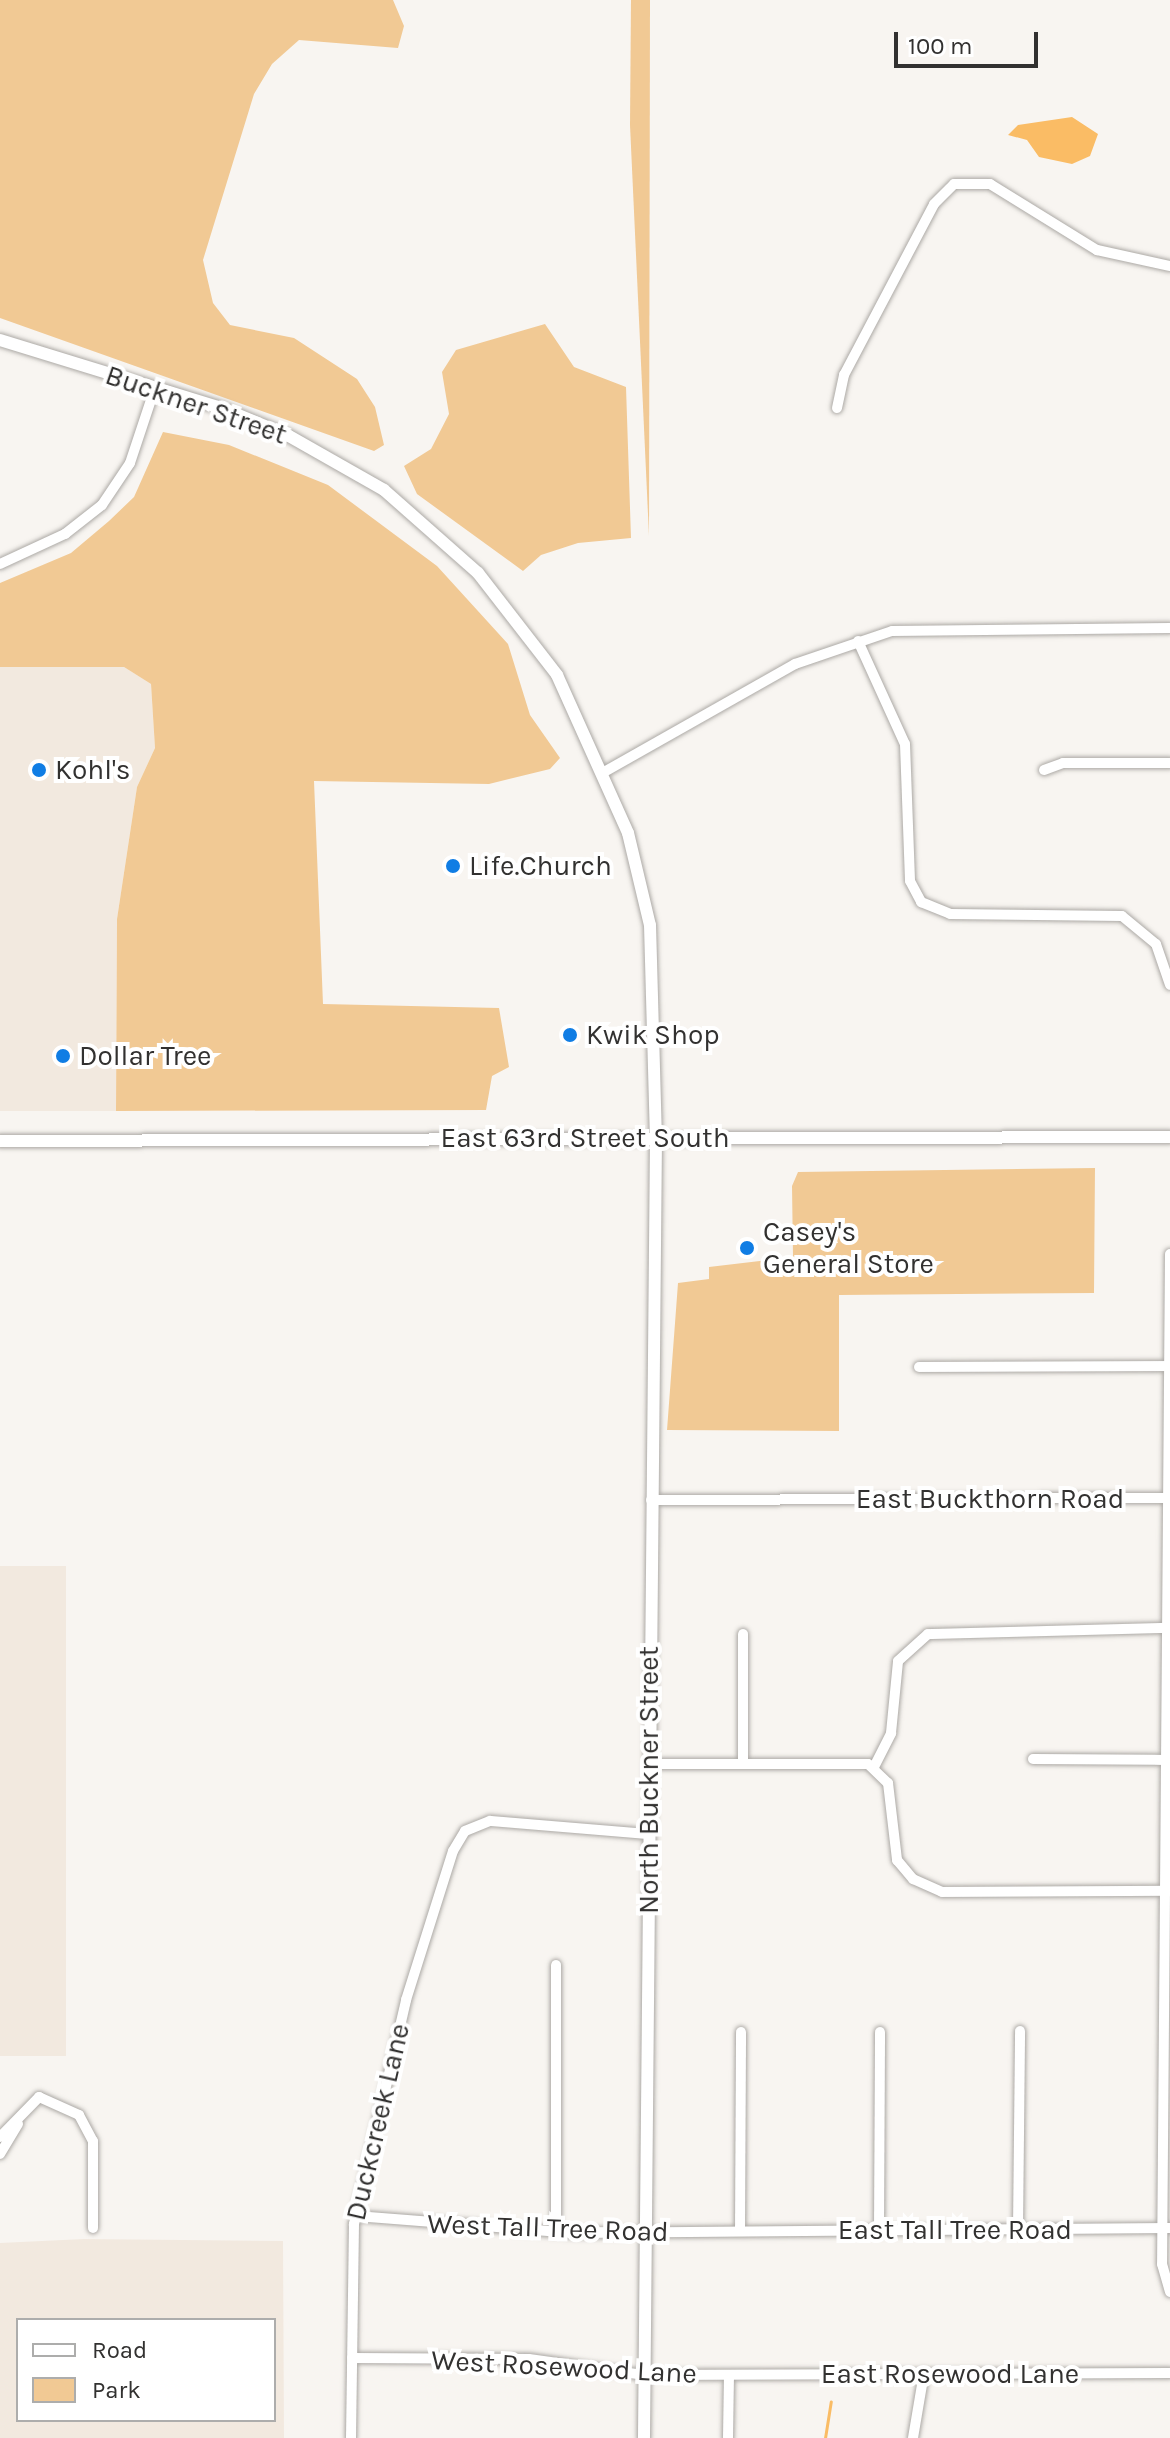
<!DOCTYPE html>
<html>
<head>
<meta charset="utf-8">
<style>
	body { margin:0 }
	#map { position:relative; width:1170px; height:2438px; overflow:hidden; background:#f8f5f1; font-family:Karla,sans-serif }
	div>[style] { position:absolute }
	.built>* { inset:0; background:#f2e9df; transform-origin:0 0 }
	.green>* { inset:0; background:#f1c994 }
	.water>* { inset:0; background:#fabc65 }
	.stream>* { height:3px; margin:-1.5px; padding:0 1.5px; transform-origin:1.5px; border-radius:1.5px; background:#fabc65 }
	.roads { filter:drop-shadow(0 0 2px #aca9a5) drop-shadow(0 0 2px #aca9a5) }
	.minor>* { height:10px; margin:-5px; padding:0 5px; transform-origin:5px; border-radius:5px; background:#fff }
	.major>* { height:12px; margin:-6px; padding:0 6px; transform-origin:6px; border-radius:6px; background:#fff }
	.dots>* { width:22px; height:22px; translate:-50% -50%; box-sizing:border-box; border:4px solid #fff; border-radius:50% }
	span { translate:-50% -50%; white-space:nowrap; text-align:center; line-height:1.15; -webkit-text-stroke:8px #fff; paint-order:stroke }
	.street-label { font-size:28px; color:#323130 }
	.poi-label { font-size:28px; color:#323130 }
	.left { translate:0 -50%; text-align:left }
	.legend { position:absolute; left:16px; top:2318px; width:260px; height:104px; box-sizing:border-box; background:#fff; border:2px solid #adadac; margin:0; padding:10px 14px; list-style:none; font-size:24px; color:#323130 }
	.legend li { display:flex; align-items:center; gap:16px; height:40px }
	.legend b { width:40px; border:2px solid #adadac }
	.scale { position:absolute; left:894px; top:32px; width:144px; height:36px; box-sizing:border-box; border:4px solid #323130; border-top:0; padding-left:10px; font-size:24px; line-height:28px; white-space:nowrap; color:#323130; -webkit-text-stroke:6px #fff; paint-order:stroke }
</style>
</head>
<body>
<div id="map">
	<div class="built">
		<i style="clip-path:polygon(0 667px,124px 667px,151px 684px,155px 748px,137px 787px,117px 919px,116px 1111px,0 1111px)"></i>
		<i style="left:0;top:1566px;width:66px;height:490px"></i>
		<i style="clip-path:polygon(evenodd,84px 2239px,283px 2241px,284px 2438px,0 2438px,0 2243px,84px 2239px,18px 2320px,274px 2320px,274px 2420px,18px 2420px,18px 2320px)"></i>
	</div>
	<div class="green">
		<i style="clip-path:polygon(0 0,393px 0,404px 26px,398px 48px,299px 40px,272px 64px,254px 94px,203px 260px,213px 303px,230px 325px,294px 338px,357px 379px,375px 407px,384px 445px,374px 451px,0 318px)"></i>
		<i style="clip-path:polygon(631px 0,650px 0,649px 536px,630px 125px)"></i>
		<i style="clip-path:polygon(545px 324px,574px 367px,626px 387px,631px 538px,578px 543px,541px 555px,523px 571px,417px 494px,404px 466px,431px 449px,449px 414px,442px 372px,456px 350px)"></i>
		<i style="clip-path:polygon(163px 432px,229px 445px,328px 485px,437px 566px,508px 644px,530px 715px,560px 758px,550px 769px,489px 784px,314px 781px,323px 1004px,499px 1008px,509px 1067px,492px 1076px,486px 1110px,116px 1111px,117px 919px,137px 787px,155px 748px,151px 684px,124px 667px,0 667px,0 583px,71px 553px,109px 521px,134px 497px)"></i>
		<i style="clip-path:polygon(1095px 1168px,1094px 1293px,839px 1295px,839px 1431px,667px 1430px,678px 1283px,709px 1279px,709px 1267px,793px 1257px,792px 1186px,798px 1172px)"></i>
	</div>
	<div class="water">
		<i style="clip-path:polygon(1072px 117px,1098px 134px,1090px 156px,1072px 164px,1039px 157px,1027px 140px,1008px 135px,1018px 125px)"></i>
	</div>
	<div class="stream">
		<i style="left:825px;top:2438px;width:37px;rotate:-81deg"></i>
	</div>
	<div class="roads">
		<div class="minor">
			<i style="left:837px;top:408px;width:34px;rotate:-78deg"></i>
			<i style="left:844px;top:375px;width:193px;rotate:-62.2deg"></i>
			<i style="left:934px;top:204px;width:28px;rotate:-45deg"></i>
			<i style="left:954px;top:184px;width:36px"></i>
			<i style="left:990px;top:184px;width:126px;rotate:31.7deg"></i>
			<i style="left:1097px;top:250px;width:75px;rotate:12.4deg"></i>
			<i style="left:0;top:564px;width:72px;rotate:-24.8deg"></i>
			<i style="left:65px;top:534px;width:47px;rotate:-38.1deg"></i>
			<i style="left:102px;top:505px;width:50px;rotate:-56.3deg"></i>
			<i style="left:130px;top:463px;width:79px;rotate:-71.6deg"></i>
			<i style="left:858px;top:641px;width:113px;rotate:65.5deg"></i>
			<i style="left:905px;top:744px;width:137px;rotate:87.9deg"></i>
			<i style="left:910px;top:881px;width:24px;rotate:62deg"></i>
			<i style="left:921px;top:902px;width:31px;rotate:22deg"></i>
			<i style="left:950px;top:914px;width:172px;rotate:0.7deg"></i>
			<i style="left:1122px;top:916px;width:44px;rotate:39.5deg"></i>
			<i style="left:1156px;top:944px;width:43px;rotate:71.1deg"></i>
			<i style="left:1044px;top:770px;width:20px;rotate:-20deg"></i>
			<i style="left:1063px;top:763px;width:107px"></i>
			<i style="left:606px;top:771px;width:217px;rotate:-29.5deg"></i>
			<i style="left:795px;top:664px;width:102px;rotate:-18.8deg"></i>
			<i style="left:892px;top:631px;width:278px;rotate:-0.6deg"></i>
			<i style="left:1170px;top:1254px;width:1010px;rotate:90.45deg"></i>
			<i style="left:1162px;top:2264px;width:29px;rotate:74deg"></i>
			<i style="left:919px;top:1367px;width:251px;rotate:-0.2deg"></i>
			<i style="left:651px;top:1500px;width:514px;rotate:-0.22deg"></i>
			<i style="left:743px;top:1634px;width:129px;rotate:90deg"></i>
			<i style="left:1033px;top:1759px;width:131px;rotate:0.4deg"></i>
			<i style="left:649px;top:1764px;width:219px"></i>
			<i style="left:868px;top:1764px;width:28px;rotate:44deg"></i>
			<i style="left:888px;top:1783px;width:78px;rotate:83.3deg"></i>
			<i style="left:897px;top:1860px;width:25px;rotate:50deg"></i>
			<i style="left:913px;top:1879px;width:32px;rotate:24deg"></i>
			<i style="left:942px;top:1892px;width:227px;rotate:-0.3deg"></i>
			<i style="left:874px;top:1767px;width:38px;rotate:-63deg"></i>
			<i style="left:891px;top:1733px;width:72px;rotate:-84.4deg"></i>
			<i style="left:898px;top:1661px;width:40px;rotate:-42deg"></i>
			<i style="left:928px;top:1634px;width:237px;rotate:-1.5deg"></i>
			<i style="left:556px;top:1965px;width:267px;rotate:90deg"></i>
			<i style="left:0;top:2137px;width:56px;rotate:-45.7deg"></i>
			<i style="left:39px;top:2097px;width:44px;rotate:24.2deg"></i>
			<i style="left:79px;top:2115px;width:30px;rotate:62deg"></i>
			<i style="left:93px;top:2141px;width:87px;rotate:90deg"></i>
			<i style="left:0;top:2154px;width:35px;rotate:-59deg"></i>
			<i style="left:356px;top:2216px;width:218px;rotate:4.5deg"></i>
			<i style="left:573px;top:2233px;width:597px;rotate:-0.48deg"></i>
			<i style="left:1018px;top:2229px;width:198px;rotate:-89.4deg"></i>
			<i style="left:879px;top:2230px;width:198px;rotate:-89.7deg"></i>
			<i style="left:740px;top:2231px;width:199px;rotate:-89.7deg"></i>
			<i style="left:352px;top:2358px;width:177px;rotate:0.3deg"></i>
			<i style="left:529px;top:2359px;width:117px;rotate:7.9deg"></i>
			<i style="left:645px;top:2375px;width:525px;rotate:-0.22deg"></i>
			<i style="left:351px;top:2438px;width:214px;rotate:-89.2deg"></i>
			<i style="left:354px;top:2224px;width:230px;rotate:-76.9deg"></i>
			<i style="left:406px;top:2000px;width:156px;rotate:-72.5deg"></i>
			<i style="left:453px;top:1851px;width:23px;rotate:-59deg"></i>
			<i style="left:465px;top:1831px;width:27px;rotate:-22deg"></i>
			<i style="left:490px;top:1821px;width:159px;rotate:4.7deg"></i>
			<i style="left:728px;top:2438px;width:63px;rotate:-89.1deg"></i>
			<i style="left:913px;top:2438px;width:66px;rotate:-80.4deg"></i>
		</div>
		<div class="major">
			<i style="left:0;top:340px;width:234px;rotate:17.1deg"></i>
			<i style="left:224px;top:409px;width:70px;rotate:22.6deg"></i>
			<i style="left:289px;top:436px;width:109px;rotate:29.6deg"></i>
			<i style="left:384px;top:490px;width:125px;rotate:41.4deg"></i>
			<i style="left:478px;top:573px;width:129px;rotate:52.2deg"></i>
			<i style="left:557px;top:675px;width:173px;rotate:65.8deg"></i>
			<i style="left:628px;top:833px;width:95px;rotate:76.6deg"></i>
			<i style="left:650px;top:925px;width:213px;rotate:88.4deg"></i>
			<i style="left:656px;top:1138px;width:1300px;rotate:90.53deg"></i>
			<i style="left:0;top:1141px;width:1170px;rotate:-0.2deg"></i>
		</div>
	</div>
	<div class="dots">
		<i style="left:39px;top:770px;background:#107de4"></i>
		<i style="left:453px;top:866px;background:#107de4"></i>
		<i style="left:570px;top:1035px;background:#107de4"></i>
		<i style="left:63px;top:1056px;background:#107de4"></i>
		<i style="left:747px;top:1248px;background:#107de4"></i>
	</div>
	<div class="street-label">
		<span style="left:196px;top:405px;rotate:19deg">Buckner Street</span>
		<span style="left:585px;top:1138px">East 63rd Street South</span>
		<span style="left:990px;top:1499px">East Buckthorn Road</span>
		<span style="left:649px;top:1780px;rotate:-90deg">North Buckner Street</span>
		<span style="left:378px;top:2122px;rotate:-77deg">Duckcreek Lane</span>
		<span style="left:548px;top:2228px;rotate:2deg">West Tall Tree Road</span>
		<span style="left:955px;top:2230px">East Tall Tree Road</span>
		<span style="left:564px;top:2367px;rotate:3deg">West Rosewood Lane</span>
		<span style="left:950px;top:2374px">East Rosewood Lane</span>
	</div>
	<div class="poi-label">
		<span class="left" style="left:55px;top:770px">Kohl's</span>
		<span class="left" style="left:469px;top:866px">Life.Church</span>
		<span class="left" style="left:586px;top:1035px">Kwik Shop</span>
		<span class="left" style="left:79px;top:1056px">Dollar Tree</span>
		<span class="left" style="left:763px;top:1248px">Casey's<br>General Store</span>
	</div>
	<ul class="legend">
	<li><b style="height:10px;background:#fff"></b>Road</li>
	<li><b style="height:22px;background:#f1c994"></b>Park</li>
	</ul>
	<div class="scale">100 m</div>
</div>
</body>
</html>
